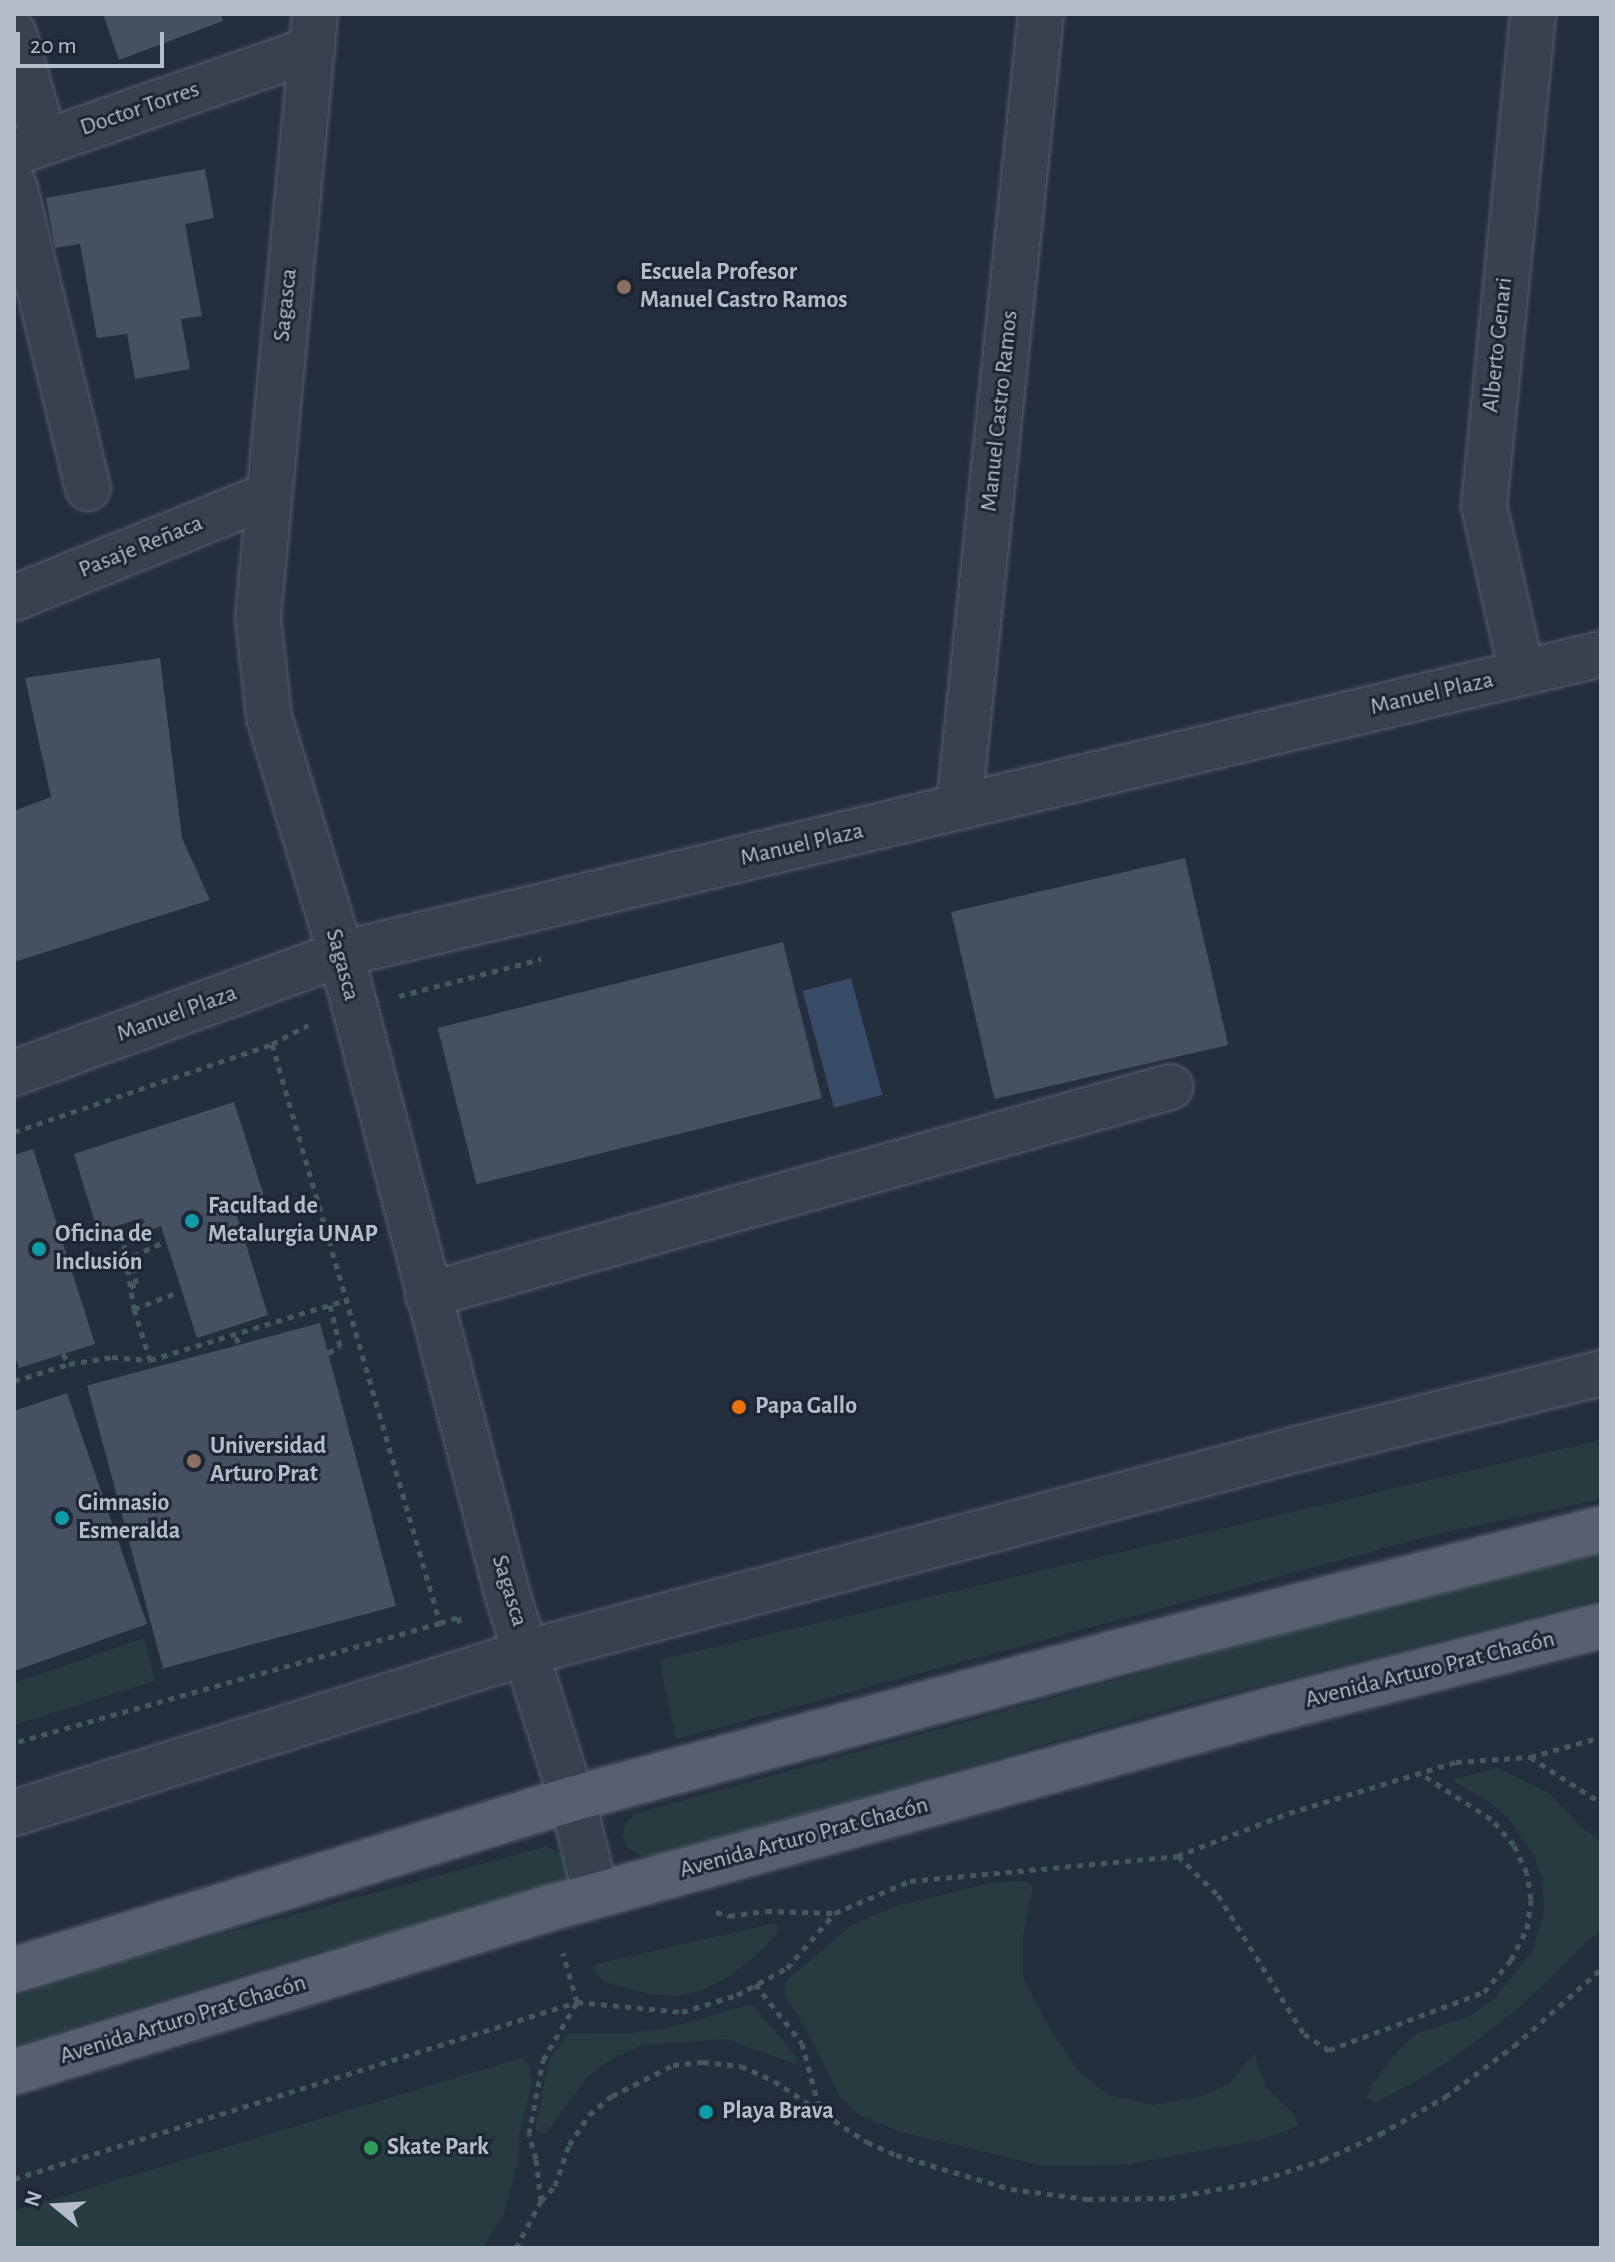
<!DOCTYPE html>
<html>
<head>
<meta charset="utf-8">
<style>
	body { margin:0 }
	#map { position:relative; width:1615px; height:2262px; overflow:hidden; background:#242f3e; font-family:"Alegreya Sans",sans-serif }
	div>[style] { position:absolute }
	.green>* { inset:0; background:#263c3f }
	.water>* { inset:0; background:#394c67; transform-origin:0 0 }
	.building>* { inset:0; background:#455162; transform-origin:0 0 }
	.path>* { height:5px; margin-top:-2.5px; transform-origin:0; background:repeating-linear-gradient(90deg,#44595c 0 6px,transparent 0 12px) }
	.roads { filter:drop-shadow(0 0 2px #565f6c) drop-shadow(0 0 2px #565f6c) }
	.minor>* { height:44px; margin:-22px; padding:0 22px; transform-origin:22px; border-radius:22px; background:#38414e }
	.major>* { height:44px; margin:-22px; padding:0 22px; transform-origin:22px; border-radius:22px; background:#56606e }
	.dots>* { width:22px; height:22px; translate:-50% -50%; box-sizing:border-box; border:4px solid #1d2633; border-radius:50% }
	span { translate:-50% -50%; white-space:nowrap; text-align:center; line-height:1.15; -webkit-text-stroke:6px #1d2633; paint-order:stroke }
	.street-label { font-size:24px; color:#b4bcc9 }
	.poi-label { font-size:24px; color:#b4bcc9; font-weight:700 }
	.left { translate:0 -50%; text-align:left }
	.frame { position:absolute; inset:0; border:16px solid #b4bcc9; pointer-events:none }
	.north { position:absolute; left:16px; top:2166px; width:80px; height:80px; -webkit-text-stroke:6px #1d2633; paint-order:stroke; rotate:288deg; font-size:22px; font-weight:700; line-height:32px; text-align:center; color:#b4bcc9 }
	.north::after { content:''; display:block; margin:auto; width:28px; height:36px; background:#b4bcc9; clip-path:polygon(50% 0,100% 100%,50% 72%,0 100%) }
	.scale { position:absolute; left:16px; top:32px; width:148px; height:36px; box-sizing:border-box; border:4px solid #b4bcc9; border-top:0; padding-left:10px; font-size:24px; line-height:28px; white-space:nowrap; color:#b4bcc9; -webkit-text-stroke:6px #1d2633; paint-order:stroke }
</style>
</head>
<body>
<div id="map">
	<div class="green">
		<i style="clip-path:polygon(1601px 1440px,1601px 1499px,1433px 1535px,676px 1739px,659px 1660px)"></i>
		<i style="clip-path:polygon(1601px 1552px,1601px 1599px,1171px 1708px,656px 1856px,642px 1856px,628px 1848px,622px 1836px,626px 1823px,634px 1814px,1300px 1629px)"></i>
		<i style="clip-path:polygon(144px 1638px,155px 1681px,14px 1725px,14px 1683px)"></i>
		<i style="clip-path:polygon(1497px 1768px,1549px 1793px,1581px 1827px,1601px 1841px,1601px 1929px,1523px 2004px,1491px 2030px,1442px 2066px,1375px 2103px,1366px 2098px,1371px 2086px,1400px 2048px,1418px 2033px,1470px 2016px,1494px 1999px,1532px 1952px,1544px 1913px,1542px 1879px,1535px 1857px,1507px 1817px,1487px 1800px,1451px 1780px)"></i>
		<i style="clip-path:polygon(548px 1846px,565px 1857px,567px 1871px,561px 1887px,289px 1960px,14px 2046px,14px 1997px,126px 1960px)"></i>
		<i style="clip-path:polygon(1025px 1881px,1033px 1886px,1023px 1936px,1023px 1978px,1052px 2033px,1078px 2070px,1108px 2095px,1153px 2105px,1198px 2097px,1229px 2084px,1254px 2053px,1266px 2087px,1295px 2115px,1298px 2126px,1264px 2139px,1125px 2165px,1043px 2166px,897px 2131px,858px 2114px,841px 2098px,798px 2015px,785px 1996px,786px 1981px,852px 1925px,895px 1906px,991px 1883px)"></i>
		<i style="clip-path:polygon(770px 1924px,777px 1925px,778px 1932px,759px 1953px,731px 1975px,702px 1990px,675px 1996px,650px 1994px,604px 1982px,593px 1970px,596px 1964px)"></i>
		<i style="clip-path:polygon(746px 2006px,754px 2007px,782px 2039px,798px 2061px,795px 2064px,726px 2039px,643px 2045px,614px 2057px,588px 2076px,545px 2134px,535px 2130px,549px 2060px,569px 2033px,625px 2034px,664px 2029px)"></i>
		<i style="clip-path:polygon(522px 2058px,529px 2065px,532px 2083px,519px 2133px,518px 2162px,505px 2211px,483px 2248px,14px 2248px,14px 2211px)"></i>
	</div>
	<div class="water">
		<i style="left:851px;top:978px;width:121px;height:50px;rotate:75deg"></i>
	</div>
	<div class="building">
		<i style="clip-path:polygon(103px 14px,221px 14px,223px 21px,119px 60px)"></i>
		<i style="clip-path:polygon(205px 169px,214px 218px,185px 224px,202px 316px,181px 319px,190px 369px,135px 379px,127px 334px,97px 338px,80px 244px,55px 248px,46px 198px)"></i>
		<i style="clip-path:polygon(160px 658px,182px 838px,210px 900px,14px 962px,14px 811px,51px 797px,25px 678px)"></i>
		<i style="left:1185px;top:858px;width:192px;height:240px;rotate:77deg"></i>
		<i style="left:783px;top:942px;width:161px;height:356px;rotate:76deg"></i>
		<i style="clip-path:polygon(234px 1102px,264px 1196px,234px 1206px,268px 1315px,197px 1338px,161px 1226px,150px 1230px,142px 1218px,98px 1232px,74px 1154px)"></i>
		<i style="clip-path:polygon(33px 1149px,95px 1344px,19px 1368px,14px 1353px,14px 1155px)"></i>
		<i style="left:320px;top:1323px;width:293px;height:241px;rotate:75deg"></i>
		<i style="clip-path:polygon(67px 1393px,147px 1624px,14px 1671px,14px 1411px)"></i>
	</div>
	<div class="path">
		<i style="left:399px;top:996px;width:147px;rotate:-14.6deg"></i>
		<i style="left:272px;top:1044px;width:41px;rotate:-27.8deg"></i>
		<i style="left:14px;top:1132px;width:273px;rotate:-18.8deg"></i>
		<i style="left:272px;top:1044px;width:603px;rotate:73.82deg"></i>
		<i style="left:440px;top:1623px;width:443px;rotate:164.3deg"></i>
		<i style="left:148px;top:1224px;width:28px;rotate:161deg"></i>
		<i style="left:122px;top:1233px;width:77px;rotate:81deg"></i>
		<i style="left:134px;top:1309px;width:53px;rotate:72.6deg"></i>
		<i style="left:130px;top:1287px;width:7px;rotate:-27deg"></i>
		<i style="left:136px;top:1284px;width:28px;rotate:-96deg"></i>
		<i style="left:133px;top:1256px;width:36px;rotate:-24deg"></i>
		<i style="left:134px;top:1309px;width:45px;rotate:-20.9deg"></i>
		<i style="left:236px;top:1337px;width:14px;rotate:69deg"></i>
		<i style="left:328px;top:1353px;width:14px;rotate:-30deg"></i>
		<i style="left:340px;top:1346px;width:42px;rotate:-103.7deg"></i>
		<i style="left:63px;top:1354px;width:12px;rotate:59deg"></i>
		<i style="left:14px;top:1381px;width:58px;rotate:-17.2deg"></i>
		<i style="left:69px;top:1364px;width:44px;rotate:-9.2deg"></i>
		<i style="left:112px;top:1357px;width:38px;rotate:5deg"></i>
		<i style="left:150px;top:1360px;width:208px;rotate:-17deg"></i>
		<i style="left:440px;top:1623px;width:19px;rotate:-18deg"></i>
		<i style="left:458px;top:1617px;width:9px;rotate:72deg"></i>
		<i style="left:1530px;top:1757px;width:74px;rotate:-15.7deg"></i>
		<i style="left:1178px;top:1856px;width:56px;rotate:44.3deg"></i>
		<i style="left:1218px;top:1895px;width:163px;rotate:58.3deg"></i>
		<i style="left:1304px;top:2034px;width:30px;rotate:33deg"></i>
		<i style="left:1329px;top:2050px;width:165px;rotate:-20.5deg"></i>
		<i style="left:1484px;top:1992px;width:42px;rotate:-49.8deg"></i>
		<i style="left:1511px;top:1960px;width:35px;rotate:-63deg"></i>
		<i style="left:1527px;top:1929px;width:30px;rotate:-82deg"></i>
		<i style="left:1531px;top:1899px;width:26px;rotate:-99deg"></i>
		<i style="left:1527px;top:1873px;width:31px;rotate:-115deg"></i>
		<i style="left:1514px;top:1845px;width:35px;rotate:-131deg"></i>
		<i style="left:1491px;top:1819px;width:85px;rotate:-147.1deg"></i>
		<i style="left:716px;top:1912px;width:14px;rotate:17deg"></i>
		<i style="left:729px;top:1916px;width:37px;rotate:-8deg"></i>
		<i style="left:766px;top:1911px;width:69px;rotate:1.7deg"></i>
		<i style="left:755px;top:1984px;width:75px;rotate:51.5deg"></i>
		<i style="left:802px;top:2043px;width:70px;rotate:75.2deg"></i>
		<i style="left:14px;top:2179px;width:590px;rotate:-17.45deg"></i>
		<i style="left:577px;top:2002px;width:105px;rotate:5.4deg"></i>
		<i style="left:682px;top:2012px;width:58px;rotate:-17.2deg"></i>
		<i style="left:737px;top:1995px;width:57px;rotate:-28.4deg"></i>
		<i style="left:787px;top:1968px;width:73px;rotate:-48.9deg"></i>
		<i style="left:835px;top:1913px;width:82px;rotate:-23.1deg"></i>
		<i style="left:910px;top:1881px;width:268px;rotate:-5.3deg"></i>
		<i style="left:1177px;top:1856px;width:120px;rotate:-21deg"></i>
		<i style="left:1289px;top:1813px;width:175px;rotate:-17deg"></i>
		<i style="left:1456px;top:1762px;width:74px;rotate:-3.9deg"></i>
		<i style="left:1530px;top:1757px;width:85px;rotate:32.9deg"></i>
		<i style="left:541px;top:2201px;width:21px;rotate:-47deg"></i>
		<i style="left:555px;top:2186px;width:43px;rotate:-71.1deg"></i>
		<i style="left:569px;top:2145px;width:36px;rotate:-56deg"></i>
		<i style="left:589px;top:2115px;width:30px;rotate:-40deg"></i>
		<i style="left:612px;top:2096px;width:68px;rotate:-26.9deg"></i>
		<i style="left:673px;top:2065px;width:30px;rotate:-6deg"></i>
		<i style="left:703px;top:2062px;width:38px;rotate:6deg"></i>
		<i style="left:741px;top:2066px;width:36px;rotate:24deg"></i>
		<i style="left:774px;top:2081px;width:111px;rotate:33.3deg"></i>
		<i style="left:867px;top:2142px;width:32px;rotate:24deg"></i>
		<i style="left:896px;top:2155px;width:120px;rotate:16.5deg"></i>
		<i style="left:1011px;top:2189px;width:77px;rotate:7.5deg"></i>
		<i style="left:1087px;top:2199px;width:82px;rotate:-0.7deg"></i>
		<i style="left:1169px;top:2198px;width:83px;rotate:-10.4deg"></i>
		<i style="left:1251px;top:2183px;width:76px;rotate:-17.7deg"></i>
		<i style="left:1323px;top:2160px;width:63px;rotate:-24.5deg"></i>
		<i style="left:1380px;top:2134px;width:75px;rotate:-29.6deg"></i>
		<i style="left:1445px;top:2097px;width:86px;rotate:-36.5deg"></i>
		<i style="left:1514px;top:2046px;width:116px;rotate:-41.5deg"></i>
		<i style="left:516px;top:2248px;width:53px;rotate:-62deg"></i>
		<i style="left:541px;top:2201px;width:42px;rotate:-96.8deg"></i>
		<i style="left:536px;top:2159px;width:26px;rotate:-106deg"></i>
		<i style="left:529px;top:2134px;width:75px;rotate:-79.3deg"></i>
		<i style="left:543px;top:2060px;width:67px;rotate:-59.6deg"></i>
		<i style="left:577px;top:2002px;width:51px;rotate:-105.9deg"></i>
	</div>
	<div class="roads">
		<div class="minor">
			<i style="left:315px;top:14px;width:606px;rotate:95.4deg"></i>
			<i style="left:258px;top:617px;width:101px;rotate:83.7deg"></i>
			<i style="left:269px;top:717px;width:248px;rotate:73.1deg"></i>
			<i style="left:341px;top:954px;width:660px;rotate:75.44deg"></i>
			<i style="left:507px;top:1593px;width:216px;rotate:72.5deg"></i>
			<i style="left:572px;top:1799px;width:99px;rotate:76deg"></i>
			<i style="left:14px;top:34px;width:112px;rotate:74deg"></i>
			<i style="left:14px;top:153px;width:316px;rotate:-19.2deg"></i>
			<i style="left:14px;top:185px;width:312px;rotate:76.3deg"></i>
			<i style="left:14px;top:598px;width:273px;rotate:-22deg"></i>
			<i style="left:1522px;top:673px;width:171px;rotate:-102.8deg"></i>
			<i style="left:1484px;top:506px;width:494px;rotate:-84.3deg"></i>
			<i style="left:959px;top:807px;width:797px;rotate:-84.1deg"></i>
			<i style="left:14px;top:1073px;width:348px;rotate:-20deg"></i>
			<i style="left:341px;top:954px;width:1295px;rotate:-13.39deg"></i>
			<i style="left:428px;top:1295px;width:771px;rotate:-15.66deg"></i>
			<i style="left:14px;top:1813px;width:539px;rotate:-17.39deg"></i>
			<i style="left:528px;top:1652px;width:804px;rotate:-14.78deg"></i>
			<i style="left:1305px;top:1447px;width:305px;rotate:-14deg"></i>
		</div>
		<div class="major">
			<i style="left:14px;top:1970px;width:584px;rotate:-17.04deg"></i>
			<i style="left:572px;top:1799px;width:566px;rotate:-15.04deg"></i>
			<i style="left:1119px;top:1652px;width:497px;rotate:-14.3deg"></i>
			<i style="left:14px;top:2072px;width:561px;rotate:-17.01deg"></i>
			<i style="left:550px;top:1908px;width:752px;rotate:-15.35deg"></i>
			<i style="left:1275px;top:1709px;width:336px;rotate:-14.3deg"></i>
		</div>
	</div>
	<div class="dots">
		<i style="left:624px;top:287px;background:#8d6e63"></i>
		<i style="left:192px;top:1221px;background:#0f9aa8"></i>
		<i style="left:39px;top:1249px;background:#0f9aa8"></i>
		<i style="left:739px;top:1407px;background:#e8710a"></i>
		<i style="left:194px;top:1461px;background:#8d6e63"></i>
		<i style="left:62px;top:1518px;background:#0f9aa8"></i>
		<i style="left:706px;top:2112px;background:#0f9aa8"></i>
		<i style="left:371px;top:2148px;background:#2e9e5b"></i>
	</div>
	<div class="street-label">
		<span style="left:140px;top:109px;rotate:-19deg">Doctor Torres</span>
		<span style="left:286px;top:305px;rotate:-84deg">Sagasca</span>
		<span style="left:1498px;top:345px;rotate:-84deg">Alberto Genari</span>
		<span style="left:1000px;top:411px;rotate:-84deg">Manuel Castro Ramos</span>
		<span style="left:141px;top:547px;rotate:-22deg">Pasaje Reñaca</span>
		<span style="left:1432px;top:694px;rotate:-13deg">Manuel Plaza</span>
		<span style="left:802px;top:845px;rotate:-13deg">Manuel Plaza</span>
		<span style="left:342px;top:965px;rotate:75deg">Sagasca</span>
		<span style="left:177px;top:1014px;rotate:-20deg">Manuel Plaza</span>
		<span style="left:509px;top:1591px;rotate:73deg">Sagasca</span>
		<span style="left:1430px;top:1670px;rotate:-14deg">Avenida Arturo Prat Chacón</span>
		<span style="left:804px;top:1838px;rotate:-15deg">Avenida Arturo Prat Chacón</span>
		<span style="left:183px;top:2020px;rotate:-17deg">Avenida Arturo Prat Chacón</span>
	</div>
	<div class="poi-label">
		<span class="left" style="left:640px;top:287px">Escuela Profesor<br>Manuel Castro Ramos</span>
		<span class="left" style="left:208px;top:1221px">Facultad de<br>Metalurgia UNAP</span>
		<span class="left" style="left:55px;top:1249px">Oficina de<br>Inclusión</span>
		<span class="left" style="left:755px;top:1407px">Papa Gallo</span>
		<span class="left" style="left:210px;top:1461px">Universidad<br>Arturo Prat</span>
		<span class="left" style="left:78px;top:1518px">Gimnasio<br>Esmeralda</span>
		<span class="left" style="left:722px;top:2112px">Playa Brava</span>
		<span class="left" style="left:387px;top:2148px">Skate Park</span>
	</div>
	<div class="frame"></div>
	<div class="north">N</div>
	<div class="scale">20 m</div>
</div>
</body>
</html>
